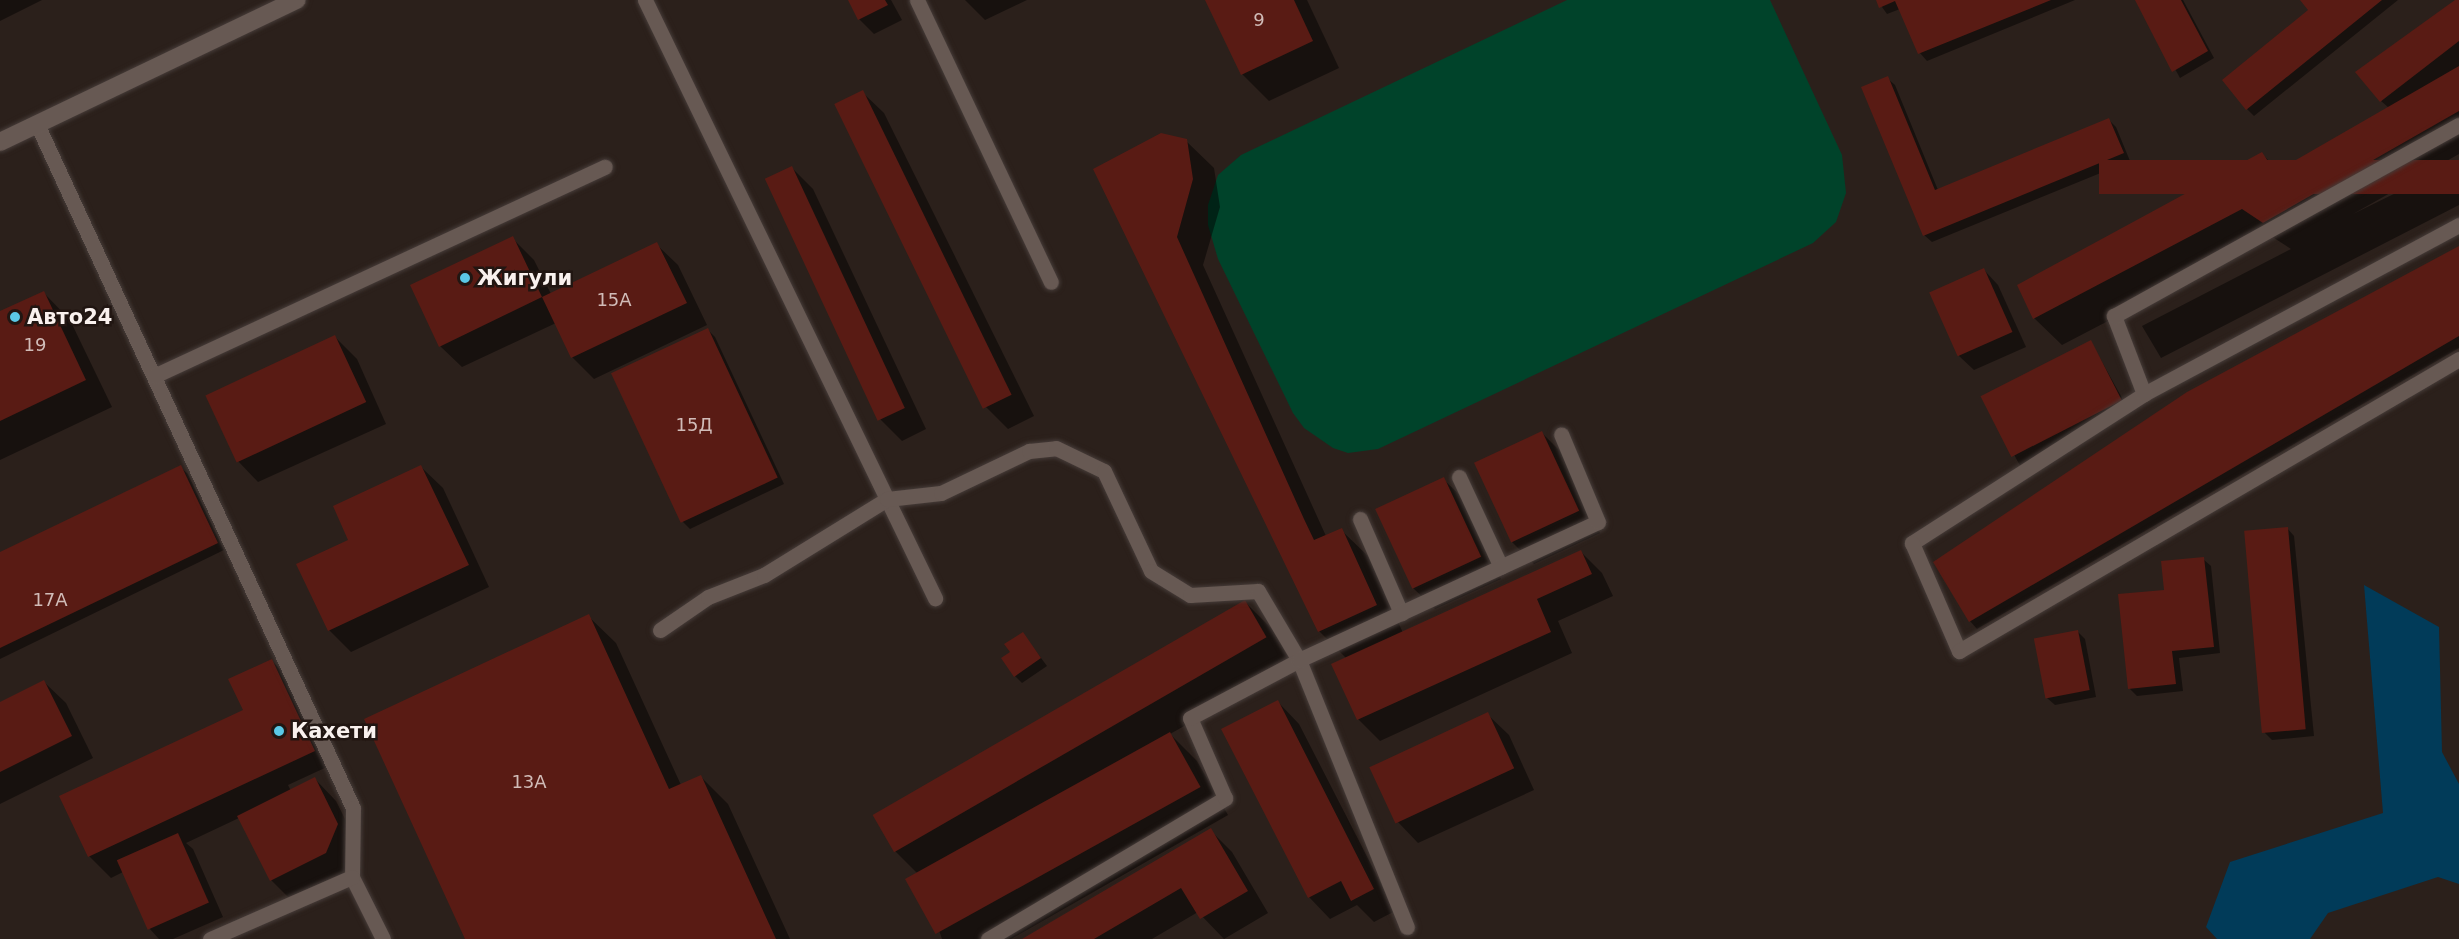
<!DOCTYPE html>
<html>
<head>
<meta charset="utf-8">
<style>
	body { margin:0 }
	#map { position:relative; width:2459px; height:939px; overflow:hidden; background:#2b201b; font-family:"DejaVu Sans",sans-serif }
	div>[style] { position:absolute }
	.green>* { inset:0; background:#00432a }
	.water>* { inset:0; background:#013b59 }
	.shadow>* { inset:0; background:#0007; transform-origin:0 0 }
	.building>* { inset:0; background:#591b14; transform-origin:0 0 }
	.roads { filter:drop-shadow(0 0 2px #463c39) drop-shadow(0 0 2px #463c39) }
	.service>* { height:15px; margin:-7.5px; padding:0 7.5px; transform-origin:7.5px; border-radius:7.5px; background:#675953 }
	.tertiary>* { height:18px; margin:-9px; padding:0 9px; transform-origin:9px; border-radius:9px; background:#675953 }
	.dots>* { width:16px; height:16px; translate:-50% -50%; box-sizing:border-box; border:3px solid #211612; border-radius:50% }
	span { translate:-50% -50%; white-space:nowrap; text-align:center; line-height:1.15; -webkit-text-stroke:5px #211612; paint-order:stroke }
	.number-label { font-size:18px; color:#d1bcb8 }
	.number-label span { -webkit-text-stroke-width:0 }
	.poi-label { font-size:21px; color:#f9f1ee; font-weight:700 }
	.left { translate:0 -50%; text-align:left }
</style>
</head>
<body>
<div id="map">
	<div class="green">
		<i style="clip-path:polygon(1567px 0,1770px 0,1842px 155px,1846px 193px,1836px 222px,1813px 243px,1378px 449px,1348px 453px,1333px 448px,1304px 428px,1293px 413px,1218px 259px,1208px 225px,1208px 205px,1218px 175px,1241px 155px)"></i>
	</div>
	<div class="water">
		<i style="clip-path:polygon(2364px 585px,2439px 627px,2442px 752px,2459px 784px,2459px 884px,2438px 877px,2328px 913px,2310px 939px,2217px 939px,2206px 927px,2230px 862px,2383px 813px)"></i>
	</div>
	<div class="shadow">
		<i style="clip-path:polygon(0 0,42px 0,0 21px)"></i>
		<i style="clip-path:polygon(849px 0,891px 0,902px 20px,874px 34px,859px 19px)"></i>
		<i style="clip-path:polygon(965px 0,1027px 0,985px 20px)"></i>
		<i style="clip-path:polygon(1207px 0,1307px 0,1339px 68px,1269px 101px,1242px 74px)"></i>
		<i style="clip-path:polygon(1877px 0,2075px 0,1927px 61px,1920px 53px,1900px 9px,1887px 14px)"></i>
		<i style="clip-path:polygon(2137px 0,2183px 0,2214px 58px,2180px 78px)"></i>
		<i style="clip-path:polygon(2302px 0,2398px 0,2254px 116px,2247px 109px,2310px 10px)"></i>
		<i style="clip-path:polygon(2459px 0,2459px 154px,2353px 214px,2459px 162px,2459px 205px,2161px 358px,2142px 326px,2291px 249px,2271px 236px,2062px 345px,2034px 318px,2262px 154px,2279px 171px,2389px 108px,2381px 101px)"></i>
		<i style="clip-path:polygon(1887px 78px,1895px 85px,1938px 190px,2109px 120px,2116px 127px,2130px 161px,1932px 242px,1924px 235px)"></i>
		<i style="clip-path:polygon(862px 92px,884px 113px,1034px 416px,1008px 429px,986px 407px)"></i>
		<i style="clip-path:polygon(1186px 141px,1214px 168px,1220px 207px,1203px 265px,1326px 536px,1341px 530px,1369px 557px,1403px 633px,1581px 552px,1602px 573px,1613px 596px,1558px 621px,1572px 653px,1380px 741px,1358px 719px,1347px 659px,1319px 631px,1095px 169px)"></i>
		<i style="clip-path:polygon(791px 167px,813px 189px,926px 429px,902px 441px,880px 419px)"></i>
		<i style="clip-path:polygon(512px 238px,534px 260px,551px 294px,656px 244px,678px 265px,707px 325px,594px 379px,572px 357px,556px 323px,462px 367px,440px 346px)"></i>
		<i style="clip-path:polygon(2459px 248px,2459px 348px,1977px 629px,1970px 621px)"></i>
		<i style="clip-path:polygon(1984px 270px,1998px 285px,2026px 347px,1974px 370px,1959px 356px)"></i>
		<i style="clip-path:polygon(43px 292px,70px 320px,112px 407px,0 460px,0 313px)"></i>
		<i style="clip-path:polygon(708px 330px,715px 337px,784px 484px,690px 529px,682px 521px)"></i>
		<i style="clip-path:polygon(335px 337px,357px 359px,386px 424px,258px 482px,237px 460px)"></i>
		<i style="left:2091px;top:342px;width:76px;height:122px;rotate:61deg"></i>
		<i style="clip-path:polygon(1542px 433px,1563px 454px,1600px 533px,1534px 564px,1512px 542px)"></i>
		<i style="clip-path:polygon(180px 467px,188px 474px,224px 550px,0 659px,0 554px)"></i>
		<i style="clip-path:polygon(421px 467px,443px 488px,489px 587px,351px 652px,329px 630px,350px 540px)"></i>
		<i style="clip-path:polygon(1443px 479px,1465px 500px,1501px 579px,1435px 609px,1413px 588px)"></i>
		<i style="clip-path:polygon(2287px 528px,2294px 536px,2314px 736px,2272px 740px,2265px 733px)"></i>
		<i style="clip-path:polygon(2203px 559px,2211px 566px,2220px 653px,2179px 658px,2183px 691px,2137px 696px,2130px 689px,2166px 591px)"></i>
		<i style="clip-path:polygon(1245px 602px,1272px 629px,1293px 665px,1170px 734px,1197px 761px,1228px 815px,1011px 939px,942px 939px,921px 877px,894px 850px)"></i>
		<i style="clip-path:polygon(588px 616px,616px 643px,681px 785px,701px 777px,728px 804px,790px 939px,466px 939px)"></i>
		<i style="clip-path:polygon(2078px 632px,2085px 639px,2096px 697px,2055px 705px,2047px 698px)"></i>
		<i style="clip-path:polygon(1023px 634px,1047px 666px,1022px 683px,1015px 676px,1012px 653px)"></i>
		<i style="clip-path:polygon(271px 660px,286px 675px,329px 766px,288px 785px,291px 791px,315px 779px,336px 801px,359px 847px,347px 875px,293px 902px,271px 880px,239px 818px,186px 843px,193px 849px,223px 917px,173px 939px,159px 939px,149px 928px,123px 872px,111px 878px,89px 856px,245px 711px)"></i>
		<i style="clip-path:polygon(44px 682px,66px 703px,93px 758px,0 804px,0 704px)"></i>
		<i style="clip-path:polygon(1278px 702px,1299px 724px,1395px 911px,1374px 922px,1357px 905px,1330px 919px,1309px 897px)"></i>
		<i style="clip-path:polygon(1487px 714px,1509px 735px,1534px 790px,1418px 843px,1397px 821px)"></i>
		<i style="clip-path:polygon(1210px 830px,1232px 852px,1268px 913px,1224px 939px,1198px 912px,1152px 939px,1025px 939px)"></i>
	</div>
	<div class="building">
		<i style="clip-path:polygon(848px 0,885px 0,888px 5px,858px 20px)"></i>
		<i style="clip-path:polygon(1205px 0,1294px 0,1313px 41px,1241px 75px)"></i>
		<i style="clip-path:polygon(1876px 0,2051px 0,1918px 54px,1895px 1px,1879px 8px)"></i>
		<i style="clip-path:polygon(2135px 0,2181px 0,2208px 51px,2172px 72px)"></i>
		<i style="clip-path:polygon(2300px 0,2382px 0,2246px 110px,2222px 80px,2308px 10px)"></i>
		<i style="clip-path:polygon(2455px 0,2459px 0,2459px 41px,2380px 102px,2355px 72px)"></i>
		<i style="clip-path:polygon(2459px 66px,2459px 111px,2263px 223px,2242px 209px,2033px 319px,2017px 285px,2262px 152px,2275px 172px)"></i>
		<i style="clip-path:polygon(1888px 76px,1935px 190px,2109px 118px,2124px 153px,1923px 236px,1861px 87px)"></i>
		<i style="left:863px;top:90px;width:339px;height:32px;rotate:64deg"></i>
		<i style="clip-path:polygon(1161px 133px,1187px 139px,1193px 179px,1177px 237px,1304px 519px,1314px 540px,1342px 528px,1377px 605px,1318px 632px,1093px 169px)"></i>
		<i style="left:2459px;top:160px;width:34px;height:360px;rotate:90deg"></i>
		<i style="left:792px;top:166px;width:267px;height:30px;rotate:65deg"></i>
		<i style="clip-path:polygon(513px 236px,542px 297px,657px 242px,687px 303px,571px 358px,542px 297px,439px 347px,410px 285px)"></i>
		<i style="clip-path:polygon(2459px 246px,2459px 336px,1969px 622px,1933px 562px,2187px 392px)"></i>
		<i style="left:1984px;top:268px;width:70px;height:60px;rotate:66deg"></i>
		<i style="clip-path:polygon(44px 291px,86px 380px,0 421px,0 311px)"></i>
		<i style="left:708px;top:328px;width:165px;height:107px;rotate:65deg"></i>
		<i style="left:335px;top:335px;width:74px;height:143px;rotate:65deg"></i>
		<i style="left:2091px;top:340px;width:68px;height:124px;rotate:63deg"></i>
		<i style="left:1542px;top:431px;width:88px;height:75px;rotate:65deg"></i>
		<i style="clip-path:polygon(181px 465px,218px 543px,0 648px,0 552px)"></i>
		<i style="clip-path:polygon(421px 465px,469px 565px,328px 631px,296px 564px,348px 540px,333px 506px)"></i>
		<i style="left:1444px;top:477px;width:88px;height:76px;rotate:65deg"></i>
		<i style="left:2288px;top:527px;width:203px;height:44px;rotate:85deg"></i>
		<i style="clip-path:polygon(1581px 550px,1592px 574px,1537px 599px,1551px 632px,1357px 720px,1331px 664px)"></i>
		<i style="clip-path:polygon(2204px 557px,2214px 647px,2172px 651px,2176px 684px,2128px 689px,2118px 594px,2164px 590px,2161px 561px)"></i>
		<i style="left:1245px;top:600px;width:43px;height:430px;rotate:60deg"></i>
		<i style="clip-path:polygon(589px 614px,669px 789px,701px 775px,776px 939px,465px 939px,364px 719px)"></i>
		<i style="left:2078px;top:630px;width:61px;height:45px;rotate:79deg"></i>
		<i style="clip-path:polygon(1023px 632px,1041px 658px,1014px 677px,1001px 658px,1010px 652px,1004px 644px)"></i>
		<i style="clip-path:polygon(272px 659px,315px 751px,88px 857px,59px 796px,243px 710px,228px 679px)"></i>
		<i style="clip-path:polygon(44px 680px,72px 736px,0 772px,0 702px)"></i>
		<i style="clip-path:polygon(1278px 700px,1374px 889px,1351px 901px,1341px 881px,1308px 898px,1221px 729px)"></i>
		<i style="left:1488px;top:712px;width:62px;height:131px;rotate:65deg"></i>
		<i style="left:1170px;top:732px;width:63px;height:303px;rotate:61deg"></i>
		<i style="clip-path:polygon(315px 777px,338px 824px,326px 853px,270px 881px,237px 816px)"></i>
		<i style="clip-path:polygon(1211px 828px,1248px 891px,1200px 919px,1181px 888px,1094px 939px,1022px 939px)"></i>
		<i style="left:178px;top:833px;width:76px;height:67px;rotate:66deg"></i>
	</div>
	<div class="roads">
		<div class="service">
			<i style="left:645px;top:0;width:665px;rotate:64.13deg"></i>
			<i style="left:917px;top:0;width:312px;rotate:64.6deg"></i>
			<i style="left:37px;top:124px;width:753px;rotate:65.2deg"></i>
			<i style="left:353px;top:808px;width:69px;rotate:90.8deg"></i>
			<i style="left:352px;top:877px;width:69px;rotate:63.4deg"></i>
			<i style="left:2459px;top:225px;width:357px;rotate:151.8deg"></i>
			<i style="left:2144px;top:394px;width:276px;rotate:147.3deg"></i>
			<i style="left:1912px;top:543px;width:118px;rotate:66.5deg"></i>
			<i style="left:1959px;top:651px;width:579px;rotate:-30.28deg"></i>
			<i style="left:154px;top:376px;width:497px;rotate:-24.9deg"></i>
			<i style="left:2144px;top:394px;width:84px;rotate:-111deg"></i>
			<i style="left:2114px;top:316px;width:394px;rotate:-29deg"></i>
			<i style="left:1459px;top:477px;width:99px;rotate:65deg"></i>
			<i style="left:1360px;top:519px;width:103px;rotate:66.4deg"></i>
			<i style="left:660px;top:630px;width:58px;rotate:-34.5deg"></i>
			<i style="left:708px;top:597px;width:60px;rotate:-21.4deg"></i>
			<i style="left:764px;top:575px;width:145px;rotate:-31.7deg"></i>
			<i style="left:887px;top:499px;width:54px;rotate:-6.3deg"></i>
			<i style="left:941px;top:493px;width:98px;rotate:-25.5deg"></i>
			<i style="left:1029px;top:451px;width:27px;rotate:-6deg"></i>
			<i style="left:1056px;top:448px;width:53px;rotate:25.6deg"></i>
			<i style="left:1104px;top:471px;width:110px;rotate:64.8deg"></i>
			<i style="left:1151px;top:571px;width:46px;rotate:31.6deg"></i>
			<i style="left:1190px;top:595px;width:68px;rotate:-3.4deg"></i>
			<i style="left:1258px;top:591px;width:80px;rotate:59.3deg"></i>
			<i style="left:1299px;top:660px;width:288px;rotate:68deg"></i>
			<i style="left:210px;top:939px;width:155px;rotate:-23.6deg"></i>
			<i style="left:988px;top:939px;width:276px;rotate:-30.7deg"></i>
			<i style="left:1225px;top:798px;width:87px;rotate:-113.6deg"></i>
			<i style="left:1190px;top:718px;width:123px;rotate:-28deg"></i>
			<i style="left:1299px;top:660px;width:329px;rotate:-24.8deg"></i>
			<i style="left:1598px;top:522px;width:95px;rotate:-112.8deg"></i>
		</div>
		<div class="tertiary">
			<i style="left:0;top:142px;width:329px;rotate:-25.6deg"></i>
		</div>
	</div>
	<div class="dots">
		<i style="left:465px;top:278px;background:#5bc8e6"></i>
		<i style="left:15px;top:317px;background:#5bc8e6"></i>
		<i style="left:279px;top:731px;background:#5bc8e6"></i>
	</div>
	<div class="number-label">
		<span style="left:1259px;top:20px">9</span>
		<span style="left:614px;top:300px">15А</span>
		<span style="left:35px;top:345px">19</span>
		<span style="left:694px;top:425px">15Д</span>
		<span style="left:50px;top:600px">17А</span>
		<span style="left:529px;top:782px">13А</span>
	</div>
	<div class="poi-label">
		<span class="left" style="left:477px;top:278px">Жигули</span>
		<span class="left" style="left:27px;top:317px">Авто24</span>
		<span class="left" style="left:291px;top:731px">Кахети</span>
	</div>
</div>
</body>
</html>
